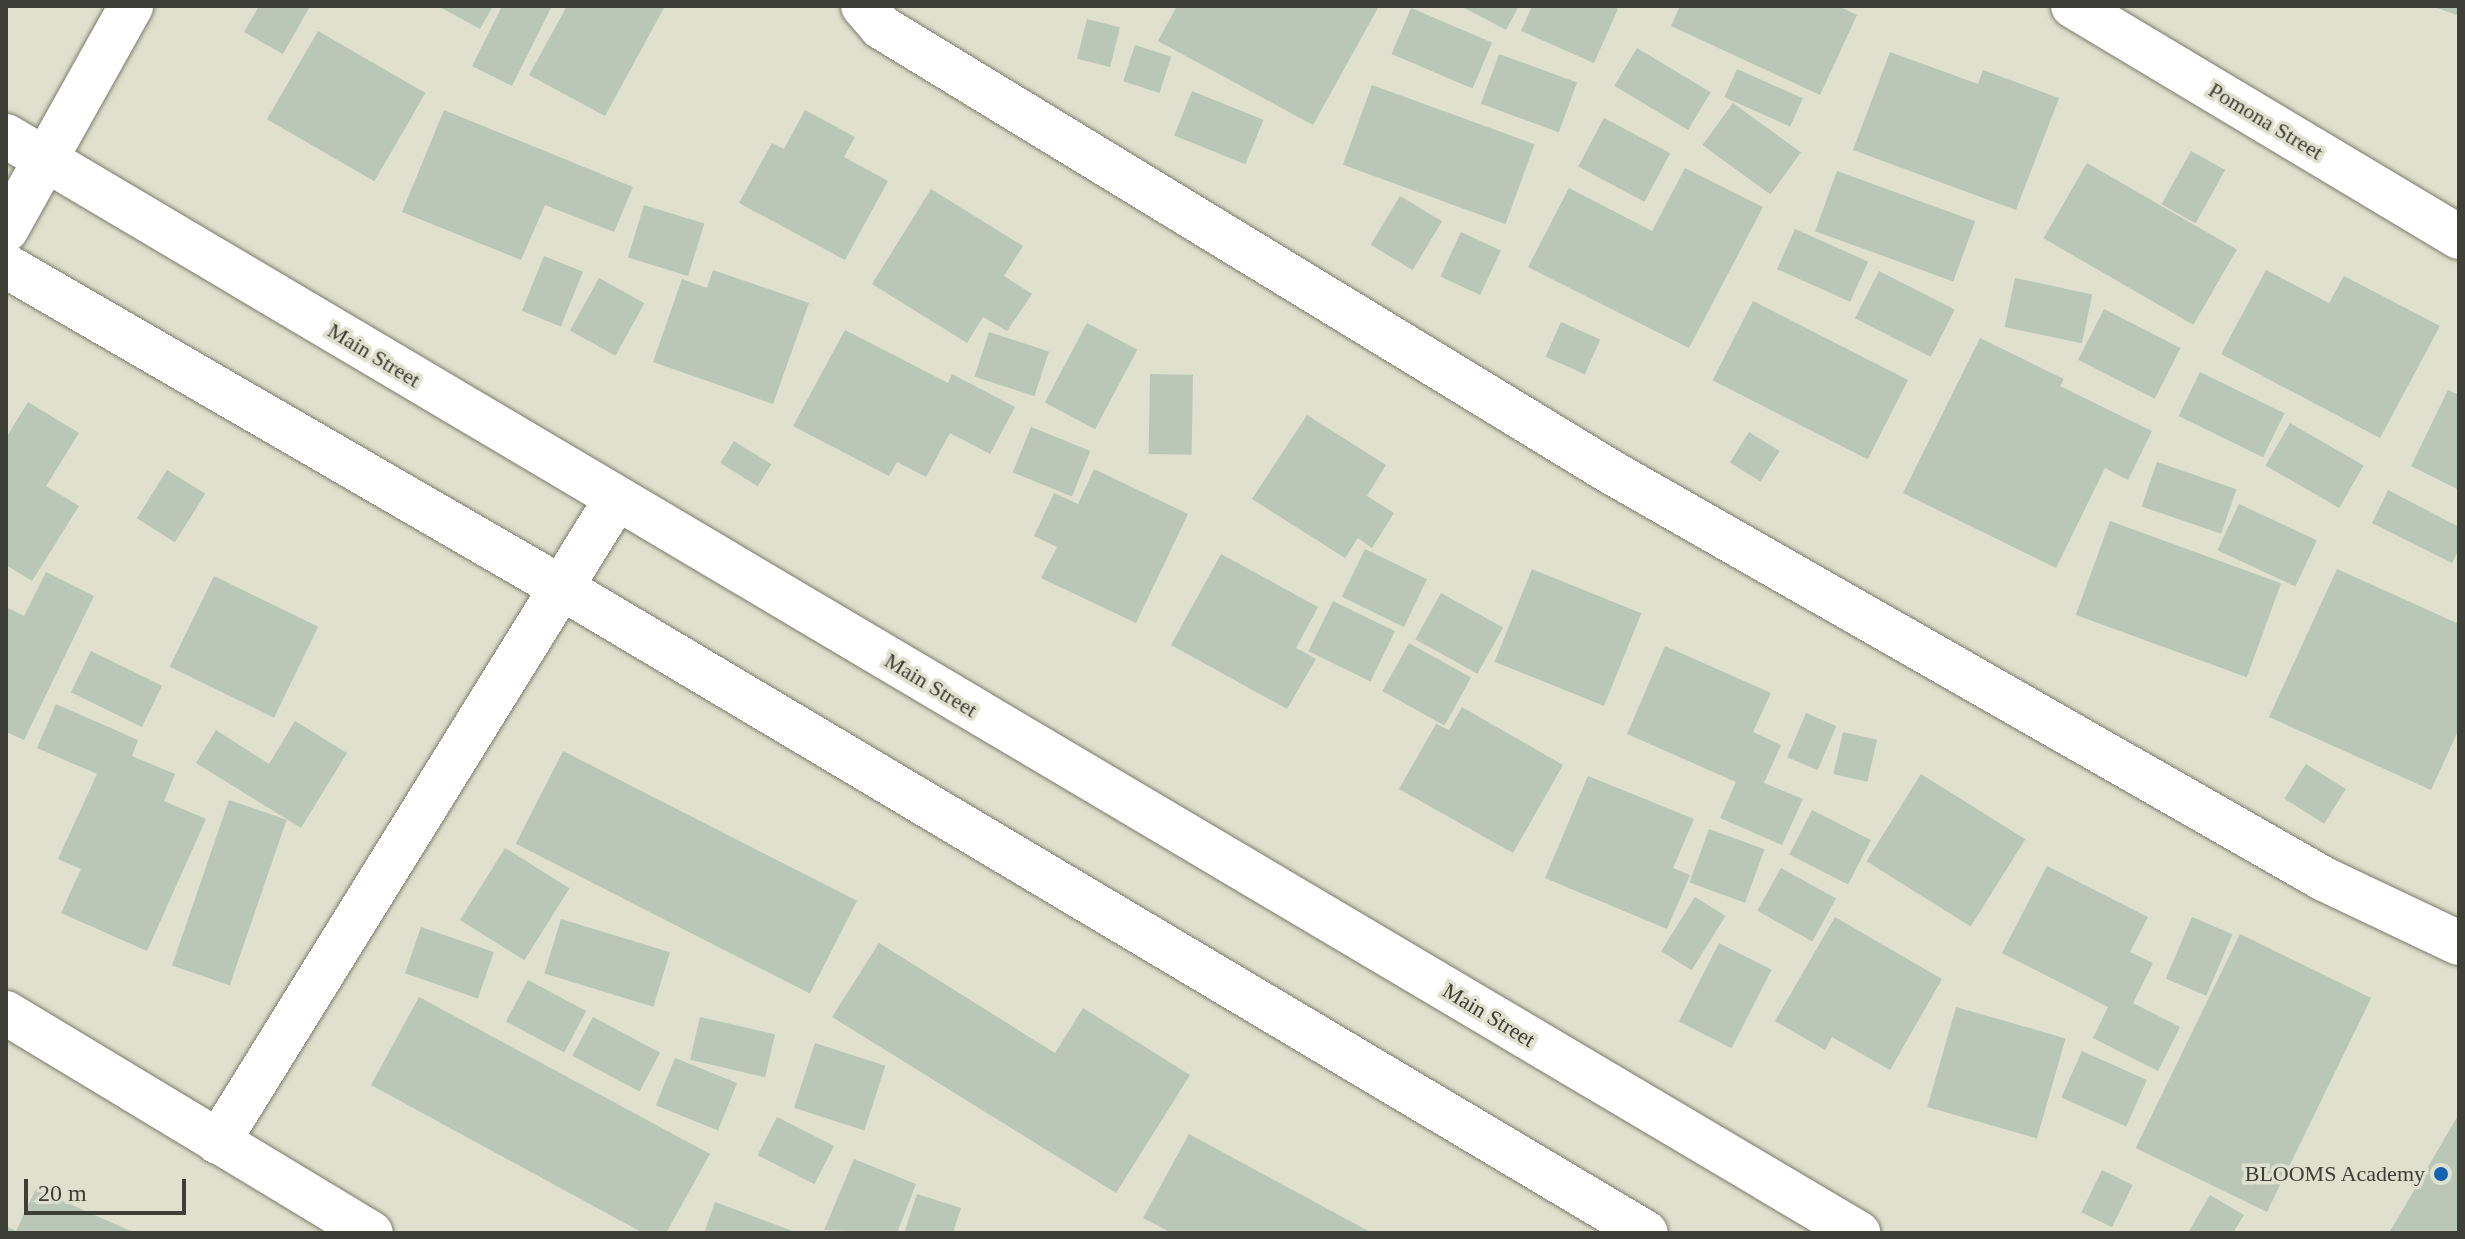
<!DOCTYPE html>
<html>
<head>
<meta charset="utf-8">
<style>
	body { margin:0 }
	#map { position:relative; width:2465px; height:1239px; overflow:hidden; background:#dfe0cd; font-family:Georgia,serif }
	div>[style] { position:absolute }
	.building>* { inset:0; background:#bac7b7; transform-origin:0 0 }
	.roads { filter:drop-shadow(0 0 2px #7b7c6b) drop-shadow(0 0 2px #7b7c6b) }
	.minor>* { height:44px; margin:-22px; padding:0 22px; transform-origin:22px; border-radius:22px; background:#fff }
	.dots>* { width:22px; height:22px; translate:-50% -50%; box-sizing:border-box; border:4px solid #dfe0cd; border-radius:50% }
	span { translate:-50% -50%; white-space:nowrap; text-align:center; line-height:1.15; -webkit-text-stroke:7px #dfe0cd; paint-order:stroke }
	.street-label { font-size:22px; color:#3d3e36 }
	.poi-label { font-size:22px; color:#3d3e36 }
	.right { translate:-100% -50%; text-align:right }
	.frame { position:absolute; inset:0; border:8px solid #3d3e36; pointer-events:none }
	.scale { position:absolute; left:24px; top:1179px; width:162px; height:36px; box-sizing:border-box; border:4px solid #3d3e36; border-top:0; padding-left:10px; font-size:24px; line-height:28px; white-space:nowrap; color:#3d3e36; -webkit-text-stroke:6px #dfe0cd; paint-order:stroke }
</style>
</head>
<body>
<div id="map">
	<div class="building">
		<i style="clip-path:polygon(259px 6px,309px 8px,283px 54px,244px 32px)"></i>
		<i style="clip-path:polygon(438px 6px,493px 6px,480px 29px)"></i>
		<i style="clip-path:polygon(502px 6px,552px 6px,512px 86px,472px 66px)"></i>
		<i style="clip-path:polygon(567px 6px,665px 6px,605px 116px,529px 75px)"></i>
		<i style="clip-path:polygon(1177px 6px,1379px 6px,1313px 125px,1158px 41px)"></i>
		<i style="clip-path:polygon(1461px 6px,1519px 6px,1506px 30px)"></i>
		<i style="clip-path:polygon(1532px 6px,1612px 6px,1618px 9px,1594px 63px,1521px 31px)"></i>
		<i style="clip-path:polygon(1680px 6px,1838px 6px,1857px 15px,1820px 95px,1671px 26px)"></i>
		<i style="clip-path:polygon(2432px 6px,2459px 6px,2459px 16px)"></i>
		<i style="left:1411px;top:8px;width:88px;height:50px;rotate:23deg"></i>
		<i style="left:1087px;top:19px;width:34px;height:41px;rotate:14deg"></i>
		<i style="left:318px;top:31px;width:124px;height:102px;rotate:30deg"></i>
		<i style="left:1135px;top:45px;width:38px;height:38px;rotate:18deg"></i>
		<i style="left:1637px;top:48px;width:86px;height:44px;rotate:31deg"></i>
		<i style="clip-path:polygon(1890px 52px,1978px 84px,1983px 70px,2059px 98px,2016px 210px,1853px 150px)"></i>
		<i style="left:1499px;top:54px;width:83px;height:53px;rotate:20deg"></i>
		<i style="left:1737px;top:69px;width:72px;height:31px;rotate:24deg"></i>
		<i style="left:1372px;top:85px;width:173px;height:85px;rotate:20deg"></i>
		<i style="left:1192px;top:91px;width:77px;height:48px;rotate:22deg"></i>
		<i style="left:1733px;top:103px;width:84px;height:52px;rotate:36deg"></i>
		<i style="clip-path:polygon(444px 110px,633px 187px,614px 232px,545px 205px,521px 260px,402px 212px)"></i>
		<i style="clip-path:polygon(805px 110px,855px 137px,844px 157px,888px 181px,845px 260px,739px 203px,772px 143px,784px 149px)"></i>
		<i style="left:1604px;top:118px;width:75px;height:55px;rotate:28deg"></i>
		<i style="left:2191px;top:151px;width:39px;height:61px;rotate:29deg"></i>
		<i style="left:2087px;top:163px;width:173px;height:87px;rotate:30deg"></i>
		<i style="clip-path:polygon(1685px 168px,1763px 207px,1689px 348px,1528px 267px,1569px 188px,1652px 231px)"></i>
		<i style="left:1837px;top:171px;width:147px;height:64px;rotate:20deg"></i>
		<i style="clip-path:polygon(931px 189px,1023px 246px,1004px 276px,1032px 294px,1007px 331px,983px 317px,967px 343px,872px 284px)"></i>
		<i style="left:1400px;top:196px;width:49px;height:57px;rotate:31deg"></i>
		<i style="left:644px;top:205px;width:63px;height:55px;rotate:17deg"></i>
		<i style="left:1795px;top:229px;width:80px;height:44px;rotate:24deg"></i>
		<i style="left:1461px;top:232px;width:44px;height:49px;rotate:25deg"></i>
		<i style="left:544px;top:256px;width:42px;height:59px;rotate:22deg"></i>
		<i style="clip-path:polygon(713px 270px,809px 303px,773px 404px,653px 362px,682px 279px,707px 288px)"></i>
		<i style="clip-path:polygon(2266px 270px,2329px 303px,2344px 276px,2440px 326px,2380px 438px,2221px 354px)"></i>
		<i style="left:1879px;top:271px;width:85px;height:53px;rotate:27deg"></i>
		<i style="left:599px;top:278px;width:52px;height:60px;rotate:29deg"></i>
		<i style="left:2015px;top:278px;width:79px;height:50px;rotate:12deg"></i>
		<i style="left:1753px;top:301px;width:174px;height:89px;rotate:27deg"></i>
		<i style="left:2104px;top:309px;width:86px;height:57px;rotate:27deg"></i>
		<i style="left:1561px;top:322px;width:43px;height:38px;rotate:24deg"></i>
		<i style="left:1087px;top:323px;width:57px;height:90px;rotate:28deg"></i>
		<i style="clip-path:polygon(845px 330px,948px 383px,952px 374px,1015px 407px,990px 454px,950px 433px,926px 477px,897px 462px,889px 476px,793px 426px)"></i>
		<i style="left:989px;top:332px;width:63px;height:47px;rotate:18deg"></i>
		<i style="clip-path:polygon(1980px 338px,2064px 379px,2060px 386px,2152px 431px,2128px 480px,2105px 468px,2056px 568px,1903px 493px)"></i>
		<i style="left:2200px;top:372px;width:94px;height:49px;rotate:26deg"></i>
		<i style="left:1150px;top:374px;width:43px;height:80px;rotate:1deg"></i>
		<i style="clip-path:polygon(2448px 390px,2459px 395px,2459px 490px,2411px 466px)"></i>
		<i style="clip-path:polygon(28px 402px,79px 433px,46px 486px,79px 506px,32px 581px,6px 565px,6px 438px)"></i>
		<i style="clip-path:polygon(1307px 415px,1386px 465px,1367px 496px,1394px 513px,1372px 548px,1358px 538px,1345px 558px,1252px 499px)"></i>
		<i style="left:2290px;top:423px;width:85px;height:49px;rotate:30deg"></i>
		<i style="left:1031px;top:427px;width:64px;height:49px;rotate:22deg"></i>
		<i style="left:1749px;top:432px;width:36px;height:36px;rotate:32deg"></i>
		<i style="left:734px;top:441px;width:44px;height:26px;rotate:32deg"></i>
		<i style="left:2157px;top:462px;width:84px;height:47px;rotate:19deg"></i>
		<i style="clip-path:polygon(1094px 469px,1188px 514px,1136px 623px,1041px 578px,1057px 547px,1034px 536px,1054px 493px,1078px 504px)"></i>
		<i style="left:167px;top:470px;width:45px;height:57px;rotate:32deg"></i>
		<i style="clip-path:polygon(2388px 490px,2459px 527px,2459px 549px,2452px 563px,2372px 523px)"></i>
		<i style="left:2239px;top:504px;width:86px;height:51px;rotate:25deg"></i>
		<i style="left:2110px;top:521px;width:182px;height:100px;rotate:20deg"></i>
		<i style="left:1365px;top:549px;width:69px;height:53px;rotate:26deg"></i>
		<i style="clip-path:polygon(1221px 554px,1318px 607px,1296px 648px,1316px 659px,1287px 709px,1171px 645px)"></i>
		<i style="left:1532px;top:569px;width:118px;height:100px;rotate:22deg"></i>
		<i style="clip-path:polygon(2337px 569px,2459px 624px,2459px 729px,2431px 790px,2269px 717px)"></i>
		<i style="clip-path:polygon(46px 572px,94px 596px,24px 740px,6px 732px,6px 607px,24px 616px)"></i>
		<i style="left:214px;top:576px;width:116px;height:101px;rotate:26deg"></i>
		<i style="left:1441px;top:593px;width:71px;height:53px;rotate:29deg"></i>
		<i style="left:1333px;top:601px;width:69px;height:56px;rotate:26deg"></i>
		<i style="left:1409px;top:643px;width:71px;height:55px;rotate:29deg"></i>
		<i style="clip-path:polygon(1665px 646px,1771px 693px,1753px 732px,1781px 745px,1764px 783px,1803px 799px,1782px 845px,1720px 818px,1736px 782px,1627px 734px)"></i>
		<i style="left:91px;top:651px;width:79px;height:46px;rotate:26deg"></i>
		<i style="clip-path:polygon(56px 704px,138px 740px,132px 756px,175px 774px,164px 801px,206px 819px,147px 951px,61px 913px,81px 869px,58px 859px,97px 774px,37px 748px)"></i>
		<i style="clip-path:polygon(1462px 707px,1563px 765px,1513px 853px,1399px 789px,1436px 724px,1449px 730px)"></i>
		<i style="left:1806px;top:713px;width:33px;height:48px;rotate:23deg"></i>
		<i style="clip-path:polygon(295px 721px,347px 753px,301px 828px,196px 763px,216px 730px,269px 764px)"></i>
		<i style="left:1843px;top:732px;width:35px;height:43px;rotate:13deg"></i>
		<i style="left:563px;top:751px;width:330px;height:104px;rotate:27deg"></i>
		<i style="left:2306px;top:764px;width:47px;height:41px;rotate:32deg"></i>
		<i style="left:1921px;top:774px;width:123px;height:103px;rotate:32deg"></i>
		<i style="clip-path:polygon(1588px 776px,1694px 819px,1673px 868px,1690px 875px,1667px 929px,1545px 878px)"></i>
		<i style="left:229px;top:800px;width:61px;height:175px;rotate:19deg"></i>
		<i style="left:1812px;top:810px;width:66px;height:50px;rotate:27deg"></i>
		<i style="left:1709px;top:829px;width:59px;height:57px;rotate:20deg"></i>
		<i style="left:505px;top:848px;width:76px;height:85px;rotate:32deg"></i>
		<i style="clip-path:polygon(2047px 866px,2148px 917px,2130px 952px,2153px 963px,2133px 1003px,2180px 1027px,2158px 1071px,2093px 1038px,2108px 1007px,2002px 953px)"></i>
		<i style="left:1781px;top:868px;width:63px;height:49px;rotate:29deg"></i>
		<i style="left:1695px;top:897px;width:36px;height:64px;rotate:32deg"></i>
		<i style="clip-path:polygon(1835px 917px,1942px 979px,1890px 1070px,1832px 1037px,1825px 1050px,1775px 1021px)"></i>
		<i style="left:2192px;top:917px;width:44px;height:67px;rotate:23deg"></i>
		<i style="left:561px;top:919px;width:114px;height:57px;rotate:17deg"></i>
		<i style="left:421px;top:927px;width:77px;height:49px;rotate:19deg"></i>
		<i style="left:2240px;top:934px;width:146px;height:238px;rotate:26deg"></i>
		<i style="clip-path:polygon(879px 943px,1055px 1053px,1083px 1008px,1190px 1075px,1116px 1193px,832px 1017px)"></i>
		<i style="left:1719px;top:943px;width:59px;height:88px;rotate:27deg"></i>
		<i style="left:528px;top:980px;width:66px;height:47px;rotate:28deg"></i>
		<i style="clip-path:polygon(419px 997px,710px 1154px,666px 1233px,643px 1233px,371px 1085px)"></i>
		<i style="left:1956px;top:1007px;width:114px;height:104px;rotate:16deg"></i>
		<i style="left:593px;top:1017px;width:76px;height:44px;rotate:28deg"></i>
		<i style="left:700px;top:1017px;width:77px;height:44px;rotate:13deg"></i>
		<i style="left:815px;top:1043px;width:74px;height:68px;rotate:18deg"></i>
		<i style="left:2082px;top:1051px;width:71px;height:51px;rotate:24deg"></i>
		<i style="left:675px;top:1058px;width:67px;height:51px;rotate:22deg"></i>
		<i style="clip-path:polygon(2459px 1114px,2459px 1233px,2389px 1233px)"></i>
		<i style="left:777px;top:1117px;width:64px;height:43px;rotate:27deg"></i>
		<i style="clip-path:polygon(1189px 1134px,1372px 1233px,1172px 1233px,1143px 1218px)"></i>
		<i style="clip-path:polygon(854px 1159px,916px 1184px,897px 1233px,824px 1230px)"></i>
		<i style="left:2102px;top:1170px;width:34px;height:47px;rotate:26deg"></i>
		<i style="clip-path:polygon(36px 1189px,135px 1233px,6px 1233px,6px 1226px,16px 1231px)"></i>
		<i style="clip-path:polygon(917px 1194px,961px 1208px,953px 1233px,904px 1233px)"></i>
		<i style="clip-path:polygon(2210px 1195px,2244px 1215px,2233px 1233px,2188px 1233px)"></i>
		<i style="clip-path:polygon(715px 1202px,798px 1233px,704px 1233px)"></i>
	</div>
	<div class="roads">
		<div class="minor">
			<i style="left:863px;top:6px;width:28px;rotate:49deg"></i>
			<i style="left:881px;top:27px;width:855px;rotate:31.37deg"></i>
			<i style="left:1611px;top:472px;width:821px;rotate:29.72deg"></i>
			<i style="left:2324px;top:879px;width:149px;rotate:25.4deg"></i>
			<i style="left:2073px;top:6px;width:450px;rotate:30.9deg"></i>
			<i style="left:6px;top:136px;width:2153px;rotate:30.64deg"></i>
			<i style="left:6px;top:230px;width:257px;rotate:-60.8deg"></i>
			<i style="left:6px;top:266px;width:643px;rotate:30.08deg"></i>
			<i style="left:562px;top:588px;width:1261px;rotate:30.75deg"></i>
			<i style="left:6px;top:1013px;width:426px;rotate:31.1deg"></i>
			<i style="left:218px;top:1142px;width:756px;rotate:-58.24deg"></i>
		</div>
	</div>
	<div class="dots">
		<i style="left:2441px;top:1174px;background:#1463b2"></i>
	</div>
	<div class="street-label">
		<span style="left:2266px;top:121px;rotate:31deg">Pomona Street</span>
		<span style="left:374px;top:355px;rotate:31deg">Main Street</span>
		<span style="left:931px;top:685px;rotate:31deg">Main Street</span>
		<span style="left:1489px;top:1015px;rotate:31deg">Main Street</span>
	</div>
	<div class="poi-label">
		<span class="right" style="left:2425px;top:1174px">BLOOMS Academy</span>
	</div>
	<div class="frame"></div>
	<div class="scale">20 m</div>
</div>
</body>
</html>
